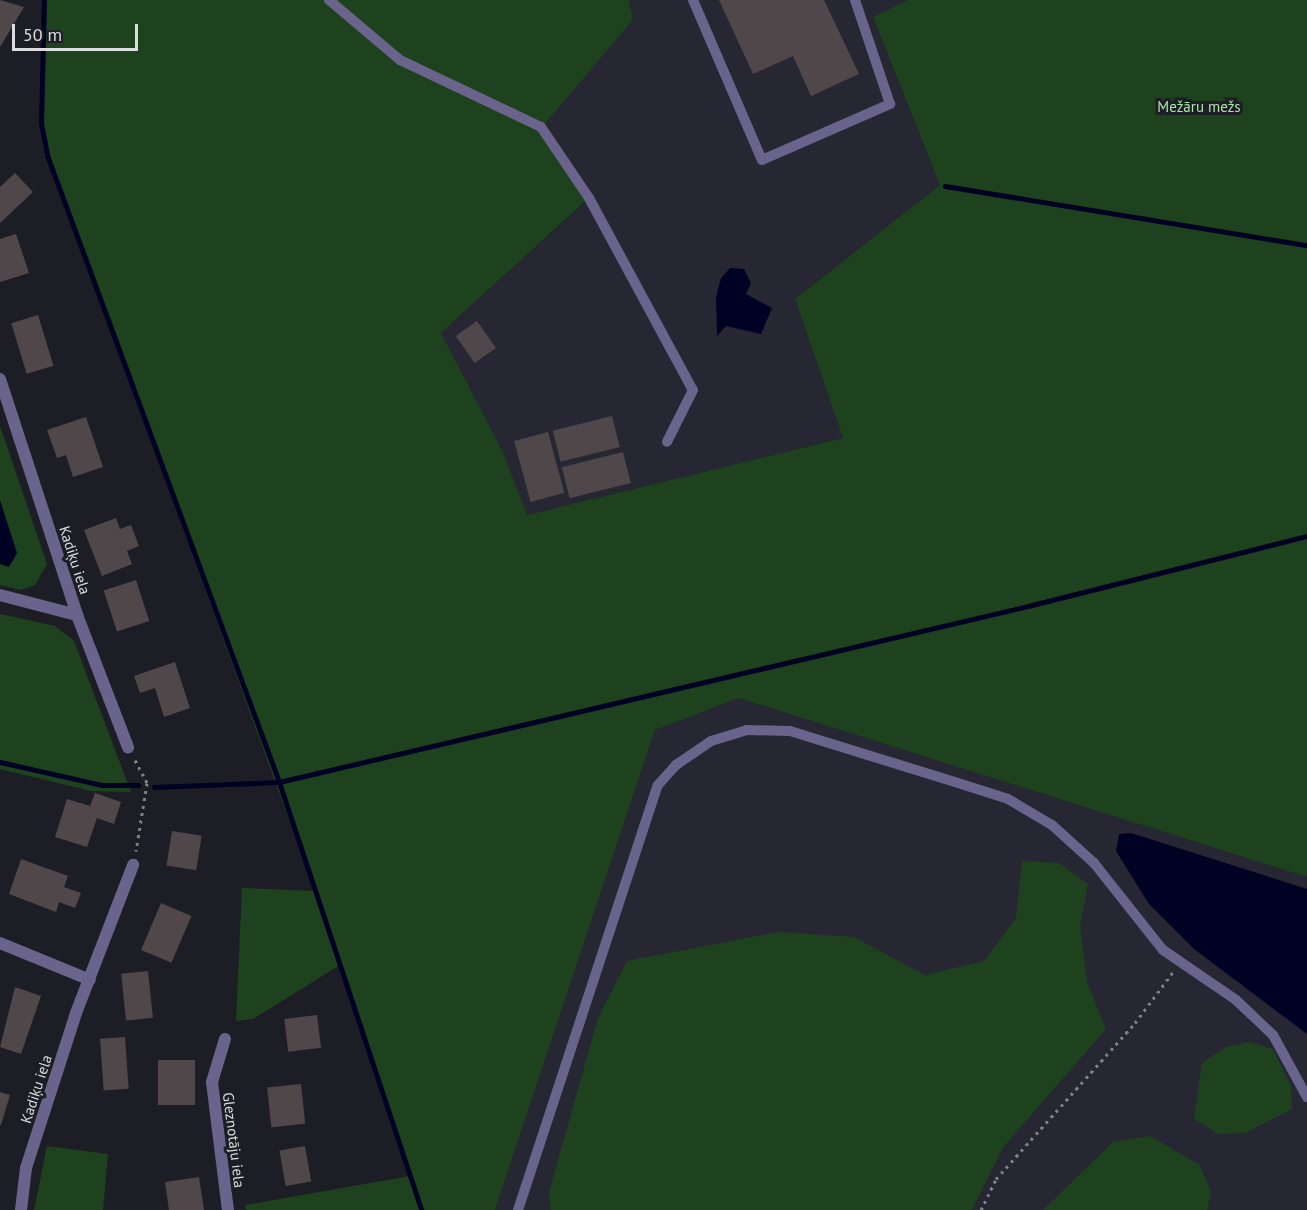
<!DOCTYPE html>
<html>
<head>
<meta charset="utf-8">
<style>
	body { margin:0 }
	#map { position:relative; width:1307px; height:1210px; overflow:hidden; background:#1d1e25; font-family:"PT Sans",sans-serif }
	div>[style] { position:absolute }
	.built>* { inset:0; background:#262733 }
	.green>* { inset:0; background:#1f421e }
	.water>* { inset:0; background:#000224 }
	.stream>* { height:5px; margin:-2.5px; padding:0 2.5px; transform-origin:2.5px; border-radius:2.5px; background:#000224 }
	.building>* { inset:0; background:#50474a; transform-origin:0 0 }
	.path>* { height:3px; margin-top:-1.5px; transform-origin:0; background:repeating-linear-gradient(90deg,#808186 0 3px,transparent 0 7.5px) }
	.lane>* { height:10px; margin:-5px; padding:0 5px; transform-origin:5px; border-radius:5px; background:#6a648c }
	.street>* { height:12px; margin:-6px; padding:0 6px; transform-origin:6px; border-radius:6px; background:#6a648c }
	span { translate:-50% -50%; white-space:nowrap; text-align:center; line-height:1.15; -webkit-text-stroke:6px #1d1e25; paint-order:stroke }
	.park-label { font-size:15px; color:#a8e7a5 }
	.street-label { font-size:15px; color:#dbdce0 }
	.scale { position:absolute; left:12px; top:24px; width:126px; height:27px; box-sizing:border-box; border:3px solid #dbdce0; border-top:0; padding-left:8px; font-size:18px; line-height:21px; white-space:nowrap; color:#dbdce0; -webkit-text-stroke:4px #1d1e25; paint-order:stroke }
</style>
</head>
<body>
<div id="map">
	<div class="built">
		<i style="clip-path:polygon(629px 0,908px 0,873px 17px,940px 185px,795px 299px,843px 438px,526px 515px,502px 450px,441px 333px,589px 199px,541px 127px,633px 20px)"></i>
		<i style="clip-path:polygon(739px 698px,1307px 877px,1307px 1210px,495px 1210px,655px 730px)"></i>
	</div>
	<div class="green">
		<i style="clip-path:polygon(44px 0,629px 0,633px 20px,542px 127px,589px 198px,441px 333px,502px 450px,527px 515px,843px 438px,795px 299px,940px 185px,873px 17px,908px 0,1307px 0,1307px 877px,739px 698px,655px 730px,495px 1210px,246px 1210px,245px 1205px,410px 1176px,340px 965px,253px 1019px,236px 1021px,242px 888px,315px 891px,47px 155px,41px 123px)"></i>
		<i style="clip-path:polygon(0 426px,47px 564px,35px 585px,20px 590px,0 585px)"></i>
		<i style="clip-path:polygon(0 614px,55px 626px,74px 641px,131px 792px,91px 791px,0 769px)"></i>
		<i style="clip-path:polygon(1022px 861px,1059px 863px,1088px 884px,1080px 926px,1087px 982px,1106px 1029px,1004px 1146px,972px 1210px,551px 1210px,549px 1192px,598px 1018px,627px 961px,778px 932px,854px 937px,925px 975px,984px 961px,1016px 918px)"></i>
		<i style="clip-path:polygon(1250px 1042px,1273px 1049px,1291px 1086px,1292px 1109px,1245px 1133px,1218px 1134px,1194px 1119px,1202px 1063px,1226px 1047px)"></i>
		<i style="clip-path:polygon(1150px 1136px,1200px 1165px,1211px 1192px,1207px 1210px,1043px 1210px,1113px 1142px)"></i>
		<i style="clip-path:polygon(47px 1146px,108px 1154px,103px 1210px,34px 1210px)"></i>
	</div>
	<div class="water">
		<i style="clip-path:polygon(730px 268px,744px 269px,751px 283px,746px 294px,772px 308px,761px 334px,726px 326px,717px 336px,716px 297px,721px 278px)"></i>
		<i style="clip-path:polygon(0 500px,17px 553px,9px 567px,0 564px)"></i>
		<i style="clip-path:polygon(1131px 833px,1307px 889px,1307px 1034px,1194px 949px,1149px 904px,1116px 851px,1119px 834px)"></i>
	</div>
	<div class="stream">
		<i style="left:44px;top:0;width:123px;rotate:91.4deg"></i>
		<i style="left:41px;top:123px;width:33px;rotate:79deg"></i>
		<i style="left:47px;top:155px;width:669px;rotate:69.69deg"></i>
		<i style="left:279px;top:782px;width:451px;rotate:71.6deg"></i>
		<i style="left:945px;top:186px;width:367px;rotate:9.3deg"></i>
		<i style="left:0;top:762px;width:105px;rotate:12.7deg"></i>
		<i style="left:102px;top:785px;width:36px"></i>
		<i style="left:154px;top:787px;width:125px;rotate:-2.3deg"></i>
		<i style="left:279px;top:782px;width:769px;rotate:-13.22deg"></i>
		<i style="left:1028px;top:606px;width:288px;rotate:-14.1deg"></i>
	</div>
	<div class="building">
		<i style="clip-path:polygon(0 0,24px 7px,0 47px)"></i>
		<i style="clip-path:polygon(719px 0,824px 0,859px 74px,811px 96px,793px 56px,753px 74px)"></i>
		<i style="clip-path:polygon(15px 173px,33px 192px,0 223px,0 187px)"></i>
		<i style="clip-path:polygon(16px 234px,29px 273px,0 282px,0 239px)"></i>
		<i style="left:38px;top:315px;width:53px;height:28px;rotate:73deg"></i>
		<i style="left:477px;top:321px;width:33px;height:26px;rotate:55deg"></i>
		<i style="left:612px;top:416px;width:32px;height:61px;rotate:76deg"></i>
		<i style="clip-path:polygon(86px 417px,103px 467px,73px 477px,66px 455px,57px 458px,47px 430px)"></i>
		<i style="left:548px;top:432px;width:63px;height:35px;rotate:75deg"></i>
		<i style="left:623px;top:452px;width:32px;height:63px;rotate:76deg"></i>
		<i style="clip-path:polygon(116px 518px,120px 529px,131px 525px,139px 546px,127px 551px,132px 564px,102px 576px,84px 530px)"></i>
		<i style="left:136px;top:580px;width:43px;height:34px;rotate:72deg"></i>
		<i style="clip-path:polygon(175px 662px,190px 708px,164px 717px,155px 688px,140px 693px,134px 676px)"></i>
		<i style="clip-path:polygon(95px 793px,121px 802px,114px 824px,97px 818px,87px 847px,55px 837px,67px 799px,90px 806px)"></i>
		<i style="left:172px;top:831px;width:30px;height:35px;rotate:9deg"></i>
		<i style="clip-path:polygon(21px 859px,68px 876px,64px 887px,81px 893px,75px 908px,59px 902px,56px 912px,9px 894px)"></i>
		<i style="left:161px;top:903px;width:33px;height:51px;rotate:23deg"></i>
		<i style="left:148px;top:971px;width:47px;height:27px;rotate:84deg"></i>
		<i style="clip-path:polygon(15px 987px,41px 996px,21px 1054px,0 1047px)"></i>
		<i style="left:317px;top:1015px;width:33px;height:33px;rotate:83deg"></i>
		<i style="left:125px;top:1037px;width:52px;height:25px;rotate:86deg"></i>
		<i style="left:158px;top:1060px;width:37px;height:45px"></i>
		<i style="left:301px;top:1084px;width:40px;height:34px;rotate:84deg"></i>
		<i style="clip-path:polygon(0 1092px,10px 1095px,1px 1125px,0 1125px)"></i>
		<i style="left:305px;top:1146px;width:36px;height:26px;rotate:80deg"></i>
		<i style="clip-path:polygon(199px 1177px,204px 1210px,169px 1210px,165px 1182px)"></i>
	</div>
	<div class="path">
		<i style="left:135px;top:760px;width:26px;rotate:62deg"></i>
		<i style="left:147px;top:783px;width:69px;rotate:99.2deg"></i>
		<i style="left:981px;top:1210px;width:34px;rotate:-64deg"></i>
		<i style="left:996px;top:1179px;width:209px;rotate:-48.3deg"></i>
		<i style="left:1135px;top:1023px;width:64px;rotate:-53.3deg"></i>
	</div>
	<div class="lane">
		<i style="left:329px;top:0;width:93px;rotate:40.2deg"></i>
		<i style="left:400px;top:60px;width:156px;rotate:25.4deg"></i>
		<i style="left:541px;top:127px;width:86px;rotate:55.9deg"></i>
		<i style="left:589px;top:198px;width:218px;rotate:61.6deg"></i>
		<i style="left:693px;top:390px;width:58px;rotate:116.6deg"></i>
		<i style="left:693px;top:0;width:174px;rotate:66.7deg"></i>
		<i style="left:762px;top:160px;width:140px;rotate:-23.6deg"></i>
		<i style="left:890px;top:104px;width:110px;rotate:-108.6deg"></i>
		<i style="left:518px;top:1210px;width:447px;rotate:-71.8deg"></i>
		<i style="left:658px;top:785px;width:27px;rotate:-48deg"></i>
		<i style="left:676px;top:765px;width:42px;rotate:-34.4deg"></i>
		<i style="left:711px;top:741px;width:37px;rotate:-17deg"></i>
		<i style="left:746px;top:730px;width:44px;rotate:1.3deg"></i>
		<i style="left:790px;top:731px;width:176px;rotate:17.2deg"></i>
		<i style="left:958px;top:783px;width:52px;rotate:17.7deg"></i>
		<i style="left:1008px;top:799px;width:51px;rotate:30.6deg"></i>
		<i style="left:1052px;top:825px;width:57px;rotate:42.1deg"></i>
		<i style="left:1094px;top:863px;width:111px;rotate:51.6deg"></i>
		<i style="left:1163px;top:950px;width:88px;rotate:34.4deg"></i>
		<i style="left:1236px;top:1000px;width:51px;rotate:43.4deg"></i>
		<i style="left:1273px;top:1035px;width:71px;rotate:61.3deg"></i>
	</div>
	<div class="street">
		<i style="left:0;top:379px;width:248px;rotate:71.9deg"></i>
		<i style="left:77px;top:615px;width:142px;rotate:68.9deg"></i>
		<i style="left:0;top:595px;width:80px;rotate:14.6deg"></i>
		<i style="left:0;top:943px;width:97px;rotate:22.3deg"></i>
		<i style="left:225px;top:1039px;width:45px;rotate:106.8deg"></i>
		<i style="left:212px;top:1082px;width:129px;rotate:82.9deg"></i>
		<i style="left:21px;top:1210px;width:42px;rotate:-83.2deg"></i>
		<i style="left:26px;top:1168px;width:163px;rotate:-72.1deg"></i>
		<i style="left:76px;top:1013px;width:159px;rotate:-68.9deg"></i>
	</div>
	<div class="park-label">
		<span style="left:1199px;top:107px">Mežāru mežs</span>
	</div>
	<div class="street-label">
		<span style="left:75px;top:560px;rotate:72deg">Kadiķu iela</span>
		<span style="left:36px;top:1089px;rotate:-72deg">Kadiķu iela</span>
		<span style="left:234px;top:1140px;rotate:83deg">Gleznotāju iela</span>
	</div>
	<div class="scale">50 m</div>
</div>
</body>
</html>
